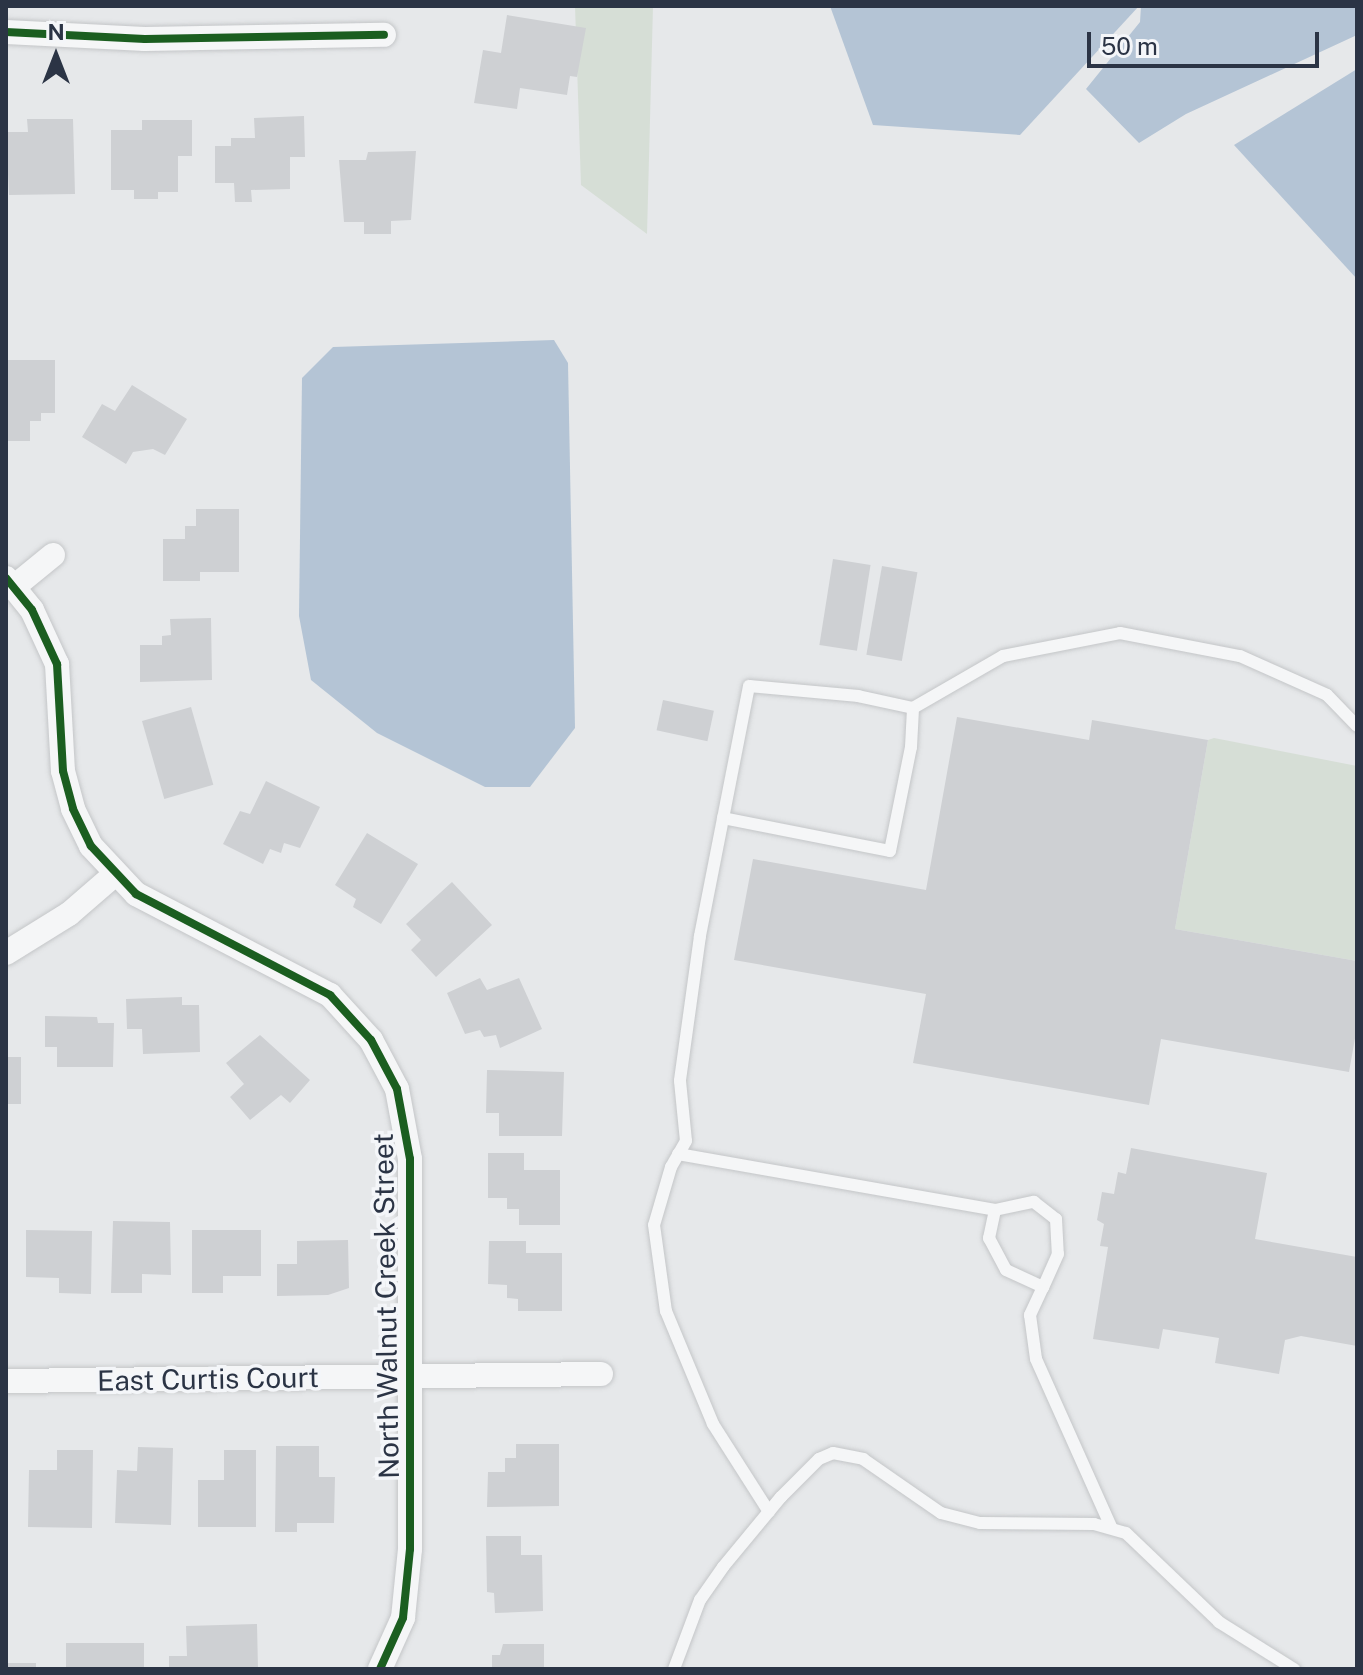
<!DOCTYPE html>
<html>
<head>
<meta charset="utf-8">
<style>
	body { margin:0 }
	#map { position:relative; width:1363px; height:1675px; overflow:hidden; background:#e6e8ea; font-family:"Public Sans",sans-serif }
	div>[style] { position:absolute }
	.green>* { inset:0; background:#d6ded6 }
	.water>* { inset:0; background:#b4c4d5 }
	.building>* { inset:0; background:#ced0d3; transform-origin:0 0 }
	.roads { filter:drop-shadow(0 0 2px #c4c6c8) drop-shadow(0 0 2px #c4c6c8) }
	.service>* { height:12px; margin:-6px; padding:0 6px; transform-origin:6px; border-radius:6px; background:#f5f6f7 }
	.minor>* { height:24px; margin:-12px; padding:0 12px; transform-origin:12px; border-radius:12px; background:#f5f6f7 }
	.cycleway>* { height:8px; margin:-4px; padding:0 4px; transform-origin:4px; border-radius:4px; background:#1b5e20 }
	span { translate:-50% -50%; white-space:nowrap; text-align:center; line-height:1.15; -webkit-text-stroke:7px #f4f6f9; paint-order:stroke }
	.street-label { font-size:28px; color:#2b3445 }
	.frame { position:absolute; inset:0; border:8px solid #2b3445; pointer-events:none }
	.north { position:absolute; left:16px; top:16px; width:80px; height:80px; -webkit-text-stroke:6px #f4f6f9; paint-order:stroke; rotate:0deg; font-size:22px; font-weight:700; line-height:32px; text-align:center; color:#2b3445 }
	.north::after { content:''; display:block; margin:auto; width:28px; height:36px; background:#2b3445; clip-path:polygon(50% 0,100% 100%,50% 72%,0 100%) }
	.scale { position:absolute; left:1087px; top:32px; width:232px; height:36px; box-sizing:border-box; border:4px solid #2b3445; border-top:0; padding-left:10px; font-size:24px; line-height:28px; white-space:nowrap; color:#2b3445; -webkit-text-stroke:6px #f4f6f9; paint-order:stroke }
</style>
</head>
<body>
<div id="map">
	<div class="green">
		<i style="clip-path:polygon(575px 6px,653px 6px,647px 234px,581px 185px)"></i>
		<i style="clip-path:polygon(1214px 738px,1357px 766px,1357px 961px,1175px 929px,1208px 740px)"></i>
	</div>
	<div class="water">
		<i style="clip-path:polygon(830px 6px,1139px 6px,1020px 135px,873px 125px)"></i>
		<i style="clip-path:polygon(1141px 6px,1357px 6px,1357px 35px,1186px 114px,1139px 143px,1086px 89px,1140px 22px)"></i>
		<i style="clip-path:polygon(1357px 69px,1357px 279px,1234px 145px)"></i>
		<i style="clip-path:polygon(554px 340px,568px 363px,575px 728px,530px 787px,485px 787px,377px 733px,311px 680px,299px 616px,302px 378px,333px 347px)"></i>
	</div>
	<div class="building">
		<i style="clip-path:polygon(507px 15px,586px 28px,577px 77px,570px 76px,567px 95px,520px 88px,517px 109px,474px 103px,483px 50px,501px 53px)"></i>
		<i style="clip-path:polygon(304px 116px,305px 157px,290px 157px,290px 189px,251px 190px,252px 202px,235px 202px,234px 183px,215px 183px,215px 146px,231px 146px,231px 138px,255px 138px,254px 118px)"></i>
		<i style="clip-path:polygon(27px 119px,73px 119px,75px 194px,9px 195px,6px 132px,28px 132px)"></i>
		<i style="clip-path:polygon(142px 120px,192px 120px,192px 156px,178px 156px,178px 192px,158px 192px,158px 199px,134px 199px,134px 190px,111px 190px,111px 130px,142px 130px)"></i>
		<i style="clip-path:polygon(416px 151px,411px 220px,391px 221px,391px 234px,364px 234px,364px 222px,344px 222px,339px 160px,366px 160px,368px 152px)"></i>
		<i style="clip-path:polygon(6px 360px,55px 360px,55px 413px,41px 413px,41px 421px,30px 421px,30px 441px,6px 441px)"></i>
		<i style="clip-path:polygon(132px 385px,187px 419px,165px 455px,153px 449px,133px 452px,126px 464px,82px 437px,102px 404px,115px 411px)"></i>
		<i style="clip-path:polygon(196px 509px,239px 509px,239px 572px,200px 572px,200px 581px,163px 581px,163px 539px,185px 539px,185px 526px,196px 526px)"></i>
		<i style="left:833px;top:559px;width:38px;height:87px;rotate:9deg"></i>
		<i style="left:882px;top:566px;width:36px;height:90px;rotate:10deg"></i>
		<i style="clip-path:polygon(211px 618px,212px 680px,140px 682px,140px 645px,162px 645px,162px 636px,171px 635px,170px 619px)"></i>
		<i style="left:663px;top:700px;width:52px;height:31px;rotate:12deg"></i>
		<i style="left:191px;top:707px;width:81px;height:51px;rotate:74deg"></i>
		<i style="clip-path:polygon(957px 717px,1089px 740px,1092px 720px,1208px 740px,1175px 929px,1357px 961px,1357px 1027px,1349px 1072px,1161px 1039px,1149px 1105px,913px 1063px,926px 994px,734px 960px,753px 859px,926px 890px)"></i>
		<i style="clip-path:polygon(266px 781px,320px 807px,300px 848px,284px 843px,281px 853px,270px 849px,263px 864px,223px 844px,240px 811px,250px 814px)"></i>
		<i style="clip-path:polygon(367px 833px,418px 864px,381px 924px,353px 907px,356px 899px,335px 885px)"></i>
		<i style="clip-path:polygon(452px 882px,492px 925px,436px 977px,411px 950px,421px 940px,406px 924px)"></i>
		<i style="clip-path:polygon(480px 978px,487px 990px,519px 978px,542px 1029px,500px 1048px,496px 1035px,484px 1037px,480px 1030px,465px 1034px,447px 993px)"></i>
		<i style="clip-path:polygon(182px 997px,182px 1005px,199px 1005px,200px 1052px,143px 1054px,142px 1029px,127px 1029px,126px 999px)"></i>
		<i style="clip-path:polygon(45px 1016px,97px 1017px,98px 1023px,114px 1023px,113px 1067px,57px 1067px,57px 1047px,45px 1047px)"></i>
		<i style="clip-path:polygon(260px 1035px,310px 1080px,290px 1103px,281px 1095px,250px 1120px,230px 1097px,244px 1084px,226px 1063px)"></i>
		<i style="left:6px;top:1057px;width:15px;height:47px"></i>
		<i style="clip-path:polygon(487px 1070px,564px 1072px,562px 1136px,499px 1136px,499px 1113px,486px 1113px)"></i>
		<i style="clip-path:polygon(1131px 1148px,1267px 1173px,1255px 1239px,1357px 1257px,1357px 1346px,1301px 1336px,1285px 1340px,1279px 1374px,1215px 1363px,1219px 1338px,1163px 1329px,1159px 1349px,1093px 1339px,1108px 1247px,1100px 1246px,1104px 1224px,1097px 1220px,1102px 1192px,1114px 1194px,1118px 1172px,1126px 1174px)"></i>
		<i style="clip-path:polygon(488px 1153px,524px 1153px,524px 1170px,560px 1170px,560px 1225px,519px 1225px,519px 1209px,507px 1209px,507px 1198px,488px 1198px)"></i>
		<i style="clip-path:polygon(113px 1221px,170px 1222px,171px 1275px,142px 1274px,142px 1293px,111px 1293px)"></i>
		<i style="clip-path:polygon(26px 1230px,92px 1231px,91px 1294px,59px 1293px,59px 1278px,26px 1277px)"></i>
		<i style="clip-path:polygon(192px 1230px,261px 1230px,261px 1276px,223px 1276px,223px 1293px,192px 1293px)"></i>
		<i style="clip-path:polygon(348px 1240px,349px 1288px,328px 1295px,277px 1296px,277px 1264px,297px 1264px,297px 1241px)"></i>
		<i style="clip-path:polygon(489px 1241px,526px 1241px,526px 1253px,562px 1253px,562px 1311px,518px 1311px,518px 1299px,507px 1298px,507px 1285px,488px 1284px)"></i>
		<i style="clip-path:polygon(516px 1444px,559px 1444px,559px 1506px,487px 1507px,488px 1472px,505px 1472px,505px 1458px,516px 1458px)"></i>
		<i style="clip-path:polygon(276px 1446px,319px 1446px,319px 1477px,335px 1477px,334px 1523px,297px 1523px,297px 1532px,275px 1532px)"></i>
		<i style="clip-path:polygon(138px 1447px,173px 1448px,171px 1525px,115px 1523px,117px 1470px,137px 1471px)"></i>
		<i style="clip-path:polygon(57px 1450px,93px 1450px,92px 1528px,28px 1527px,29px 1470px,57px 1470px)"></i>
		<i style="clip-path:polygon(224px 1450px,256px 1450px,256px 1527px,198px 1527px,198px 1480px,224px 1480px)"></i>
		<i style="clip-path:polygon(486px 1536px,521px 1536px,521px 1555px,542px 1555px,543px 1611px,495px 1613px,494px 1593px,487px 1592px)"></i>
		<i style="clip-path:polygon(257px 1624px,258px 1669px,169px 1669px,169px 1656px,187px 1656px,186px 1626px)"></i>
		<i style="left:144px;top:1643px;width:26px;height:78px;rotate:90deg"></i>
		<i style="clip-path:polygon(503px 1644px,544px 1644px,544px 1669px,492px 1669px,492px 1655px,500px 1655px)"></i>
		<i style="left:6px;top:1663px;width:30px;height:6px"></i>
	</div>
	<div class="roads">
		<div class="service">
			<i style="left:913px;top:708px;width:104px;rotate:-30deg"></i>
			<i style="left:1003px;top:656px;width:119px;rotate:-11.1deg"></i>
			<i style="left:1120px;top:633px;width:122px;rotate:10.9deg"></i>
			<i style="left:1240px;top:656px;width:95px;rotate:24.1deg"></i>
			<i style="left:1327px;top:695px;width:43px;rotate:45.9deg"></i>
			<i style="left:723px;top:818px;width:170px;rotate:11.2deg"></i>
			<i style="left:890px;top:851px;width:106px;rotate:-78.6deg"></i>
			<i style="left:911px;top:747px;width:39px;rotate:-87deg"></i>
			<i style="left:913px;top:708px;width:56px;rotate:-167.7deg"></i>
			<i style="left:858px;top:696px;width:109px;rotate:-174.8deg"></i>
			<i style="left:749px;top:686px;width:255px;rotate:101.1deg"></i>
			<i style="left:700px;top:936px;width:146px;rotate:97.9deg"></i>
			<i style="left:680px;top:1081px;width:60px;rotate:84.3deg"></i>
			<i style="left:686px;top:1141px;width:30px;rotate:120deg"></i>
			<i style="left:671px;top:1167px;width:60px;rotate:106.3deg"></i>
			<i style="left:654px;top:1225px;width:87px;rotate:82.1deg"></i>
			<i style="left:666px;top:1311px;width:122px;rotate:67.4deg"></i>
			<i style="left:713px;top:1424px;width:104px;rotate:57.5deg"></i>
			<i style="left:678px;top:1154px;width:322px;rotate:10deg"></i>
			<i style="left:995px;top:1210px;width:29px;rotate:102deg"></i>
			<i style="left:989px;top:1238px;width:36px;rotate:62deg"></i>
			<i style="left:1006px;top:1270px;width:41px;rotate:24.7deg"></i>
			<i style="left:1043px;top:1287px;width:31px;rotate:115deg"></i>
			<i style="left:1030px;top:1315px;width:44px;rotate:82.2deg"></i>
			<i style="left:1036px;top:1359px;width:184px;rotate:65.9deg"></i>
			<i style="left:995px;top:1210px;width:40px;rotate:-12deg"></i>
			<i style="left:1034px;top:1202px;width:28px;rotate:38deg"></i>
			<i style="left:1056px;top:1219px;width:35px;rotate:87deg"></i>
			<i style="left:1058px;top:1254px;width:36px;rotate:114deg"></i>
			<i style="left:674px;top:1669px;width:74px;rotate:-69.4deg"></i>
			<i style="left:700px;top:1600px;width:40px;rotate:-55.1deg"></i>
			<i style="left:723px;top:1567px;width:91px;rotate:-50.4deg"></i>
			<i style="left:781px;top:1497px;width:54px;rotate:-45deg"></i>
			<i style="left:819px;top:1459px;width:15px;rotate:-23deg"></i>
			<i style="left:833px;top:1453px;width:31px;rotate:11deg"></i>
			<i style="left:863px;top:1459px;width:95px;rotate:34.7deg"></i>
			<i style="left:941px;top:1513px;width:40px;rotate:14.4deg"></i>
			<i style="left:980px;top:1523px;width:114px;rotate:0.5deg"></i>
			<i style="left:1094px;top:1524px;width:33px;rotate:16deg"></i>
			<i style="left:1126px;top:1533px;width:129px;rotate:43.7deg"></i>
			<i style="left:1219px;top:1622px;width:89px;rotate:32.1deg"></i>
		</div>
		<div class="minor">
			<i style="left:6px;top:32px;width:139px;rotate:2.9deg"></i>
			<i style="left:145px;top:39px;width:239px;rotate:-1deg"></i>
			<i style="left:6px;top:578px;width:41px;rotate:50.9deg"></i>
			<i style="left:32px;top:610px;width:60px;rotate:65.2deg"></i>
			<i style="left:57px;top:664px;width:107px;rotate:86.8deg"></i>
			<i style="left:63px;top:771px;width:39px;rotate:75deg"></i>
			<i style="left:73px;top:809px;width:41px;rotate:64.1deg"></i>
			<i style="left:91px;top:846px;width:66px;rotate:46.8deg"></i>
			<i style="left:136px;top:894px;width:219px;rotate:27.5deg"></i>
			<i style="left:330px;top:995px;width:61px;rotate:47.7deg"></i>
			<i style="left:371px;top:1040px;width:55px;rotate:62deg"></i>
			<i style="left:397px;top:1089px;width:71px;rotate:79.5deg"></i>
			<i style="left:410px;top:1159px;width:390px;rotate:90deg"></i>
			<i style="left:410px;top:1549px;width:69px;rotate:95.8deg"></i>
			<i style="left:403px;top:1618px;width:56px;rotate:114.3deg"></i>
			<i style="left:15px;top:586px;width:49px;rotate:-39.2deg"></i>
			<i style="left:6px;top:953px;width:74px;rotate:-31.8deg"></i>
			<i style="left:69px;top:914px;width:60px;rotate:-40.9deg"></i>
			<i style="left:6px;top:1381px;width:595px;rotate:-0.67deg"></i>
		</div>
	</div>
	<div class="cycleway">
		<i style="left:6px;top:32px;width:139px;rotate:2.9deg"></i>
		<i style="left:145px;top:39px;width:239px;rotate:-1deg"></i>
		<i style="left:6px;top:578px;width:41px;rotate:50.9deg"></i>
		<i style="left:32px;top:610px;width:60px;rotate:65.2deg"></i>
		<i style="left:57px;top:664px;width:107px;rotate:86.8deg"></i>
		<i style="left:63px;top:771px;width:39px;rotate:75deg"></i>
		<i style="left:73px;top:809px;width:41px;rotate:64.1deg"></i>
		<i style="left:91px;top:846px;width:66px;rotate:46.8deg"></i>
		<i style="left:136px;top:894px;width:219px;rotate:27.5deg"></i>
		<i style="left:330px;top:995px;width:61px;rotate:47.7deg"></i>
		<i style="left:371px;top:1040px;width:55px;rotate:62deg"></i>
		<i style="left:397px;top:1089px;width:71px;rotate:79.5deg"></i>
		<i style="left:410px;top:1159px;width:390px;rotate:90deg"></i>
		<i style="left:410px;top:1549px;width:69px;rotate:95.8deg"></i>
		<i style="left:403px;top:1618px;width:56px;rotate:114.3deg"></i>
	</div>
	<div class="street-label">
		<span style="left:386px;top:1306px;rotate:-91deg">North Walnut Creek Street</span>
		<span style="left:208px;top:1379px;rotate:-1deg">East Curtis Court</span>
	</div>
	<div class="frame"></div>
	<div class="north">N</div>
	<div class="scale">50 m</div>
</div>
</body>
</html>
